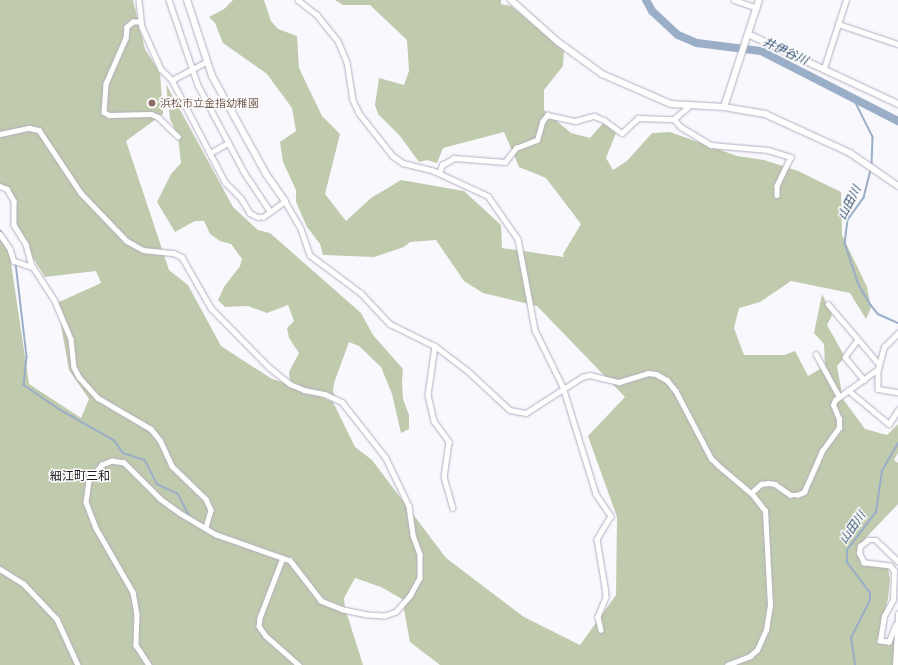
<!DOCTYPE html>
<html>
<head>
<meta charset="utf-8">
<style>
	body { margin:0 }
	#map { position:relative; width:898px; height:665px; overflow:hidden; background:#faf8ff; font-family:Arial,"Noto Sans JP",sans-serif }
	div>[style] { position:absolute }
	.green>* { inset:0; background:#c0caad }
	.stream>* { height:1.5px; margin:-0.75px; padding:0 0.75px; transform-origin:0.75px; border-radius:0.75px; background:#9aaec7 }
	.river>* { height:8px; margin:-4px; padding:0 4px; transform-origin:4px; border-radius:4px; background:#9aaec7 }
	.roads { filter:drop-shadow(0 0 1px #b3aebe) drop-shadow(0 0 1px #b3aebe) }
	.street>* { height:4.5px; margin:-2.25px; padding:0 2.25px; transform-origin:2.25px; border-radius:2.25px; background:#fff }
	.secondary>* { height:6px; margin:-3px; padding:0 3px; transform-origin:3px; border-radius:3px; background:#fff }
	.dots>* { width:11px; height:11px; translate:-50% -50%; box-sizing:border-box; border:2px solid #fff; border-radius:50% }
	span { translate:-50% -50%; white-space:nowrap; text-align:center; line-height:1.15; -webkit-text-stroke:3px #fff; paint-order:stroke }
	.education-label { font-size:11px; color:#785e54 }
	.left { translate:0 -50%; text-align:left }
	.water-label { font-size:12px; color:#2b496e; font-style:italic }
	.neighbourhood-label { font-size:12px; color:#1e1c22 }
</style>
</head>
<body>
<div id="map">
	<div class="green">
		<i style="clip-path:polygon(0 0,133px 0,145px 49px,160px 73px,163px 114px,126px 141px,169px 270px,188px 285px,221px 346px,272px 379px,299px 387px,290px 381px,289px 372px,299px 353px,289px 338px,287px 328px,294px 321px,288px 305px,267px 313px,248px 306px,225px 307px,218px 300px,224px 287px,240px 266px,242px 259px,231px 244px,220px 241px,210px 234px,204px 221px,195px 221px,175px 232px,157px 202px,171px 174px,181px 163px,178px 136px,170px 119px,166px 84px,233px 207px,258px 230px,270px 233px,361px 313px,373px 335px,403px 369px,402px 382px,403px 399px,409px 415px,409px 429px,401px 433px,392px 394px,381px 367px,359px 346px,349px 342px,334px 383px,333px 392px,337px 399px,304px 390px,333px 402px,355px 447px,372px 460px,446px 558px,524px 617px,580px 645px,616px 595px,617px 517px,588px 436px,625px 397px,537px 306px,483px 293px,464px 281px,436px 240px,410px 242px,404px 247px,374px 257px,323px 255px,320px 244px,307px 227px,296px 202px,296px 190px,283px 162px,280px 142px,296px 131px,292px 108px,267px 74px,223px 43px,215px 23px,209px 17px,224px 9px,233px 0,264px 0,271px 21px,278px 29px,297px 36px,299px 68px,322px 116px,340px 134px,325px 194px,346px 221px,371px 198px,401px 180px,464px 191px,501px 225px,502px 248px,564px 257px,563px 254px,581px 224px,546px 178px,519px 167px,504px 132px,443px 148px,437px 163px,427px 160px,419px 162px,400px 136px,378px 114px,375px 105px,379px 78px,404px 85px,409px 71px,407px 40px,370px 5px,343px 5px,335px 0,501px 0,501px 4px,511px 6px,564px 50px,563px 66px,544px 90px,544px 110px,571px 133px,590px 138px,604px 122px,616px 133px,606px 158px,613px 170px,627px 161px,652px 133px,670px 132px,737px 156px,764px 160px,798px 171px,841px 192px,842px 235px,867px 287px,871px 308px,866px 319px,850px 293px,791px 281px,760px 302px,739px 308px,734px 328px,744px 355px,784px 355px,795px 351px,808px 376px,825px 366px,824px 344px,814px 333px,822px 294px,832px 315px,827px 325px,845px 357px,837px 366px,843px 399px,865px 429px,887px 435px,898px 424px,898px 453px,894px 460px,898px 463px,898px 504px,859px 545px,861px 565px,888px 568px,890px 579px,888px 599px,877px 642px,889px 646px,898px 625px,898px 665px,440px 665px,410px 642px,402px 599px,381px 587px,355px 578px,344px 598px,345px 608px,363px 665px,0 665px,0 238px,8px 243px,29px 384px,81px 418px,89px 399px,69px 370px,57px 303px,101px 283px,96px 271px,45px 277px,13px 227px,10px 194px,0 186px)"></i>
	</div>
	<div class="stream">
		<i style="left:854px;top:99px;width:42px;rotate:63.4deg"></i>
		<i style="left:873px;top:137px;width:27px;rotate:92deg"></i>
		<i style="left:871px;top:170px;width:29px;rotate:104deg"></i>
		<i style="left:864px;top:198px;width:27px;rotate:126deg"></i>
		<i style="left:848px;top:220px;width:23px;rotate:97deg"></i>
		<i style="left:845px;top:243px;width:44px;rotate:71.6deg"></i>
		<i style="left:859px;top:285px;width:23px;rotate:59deg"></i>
		<i style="left:871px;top:305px;width:11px;rotate:52deg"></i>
		<i style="left:878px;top:314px;width:22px;rotate:24deg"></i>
		<i style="left:0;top:230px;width:26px;rotate:59deg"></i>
		<i style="left:16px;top:263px;width:95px;rotate:83.3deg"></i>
		<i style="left:27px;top:357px;width:28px;rotate:96deg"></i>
		<i style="left:24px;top:385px;width:42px;rotate:34.4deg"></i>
		<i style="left:59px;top:409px;width:64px;rotate:29.7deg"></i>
		<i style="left:115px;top:441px;width:14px;rotate:56deg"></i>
		<i style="left:123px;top:453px;width:23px;rotate:18deg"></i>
		<i style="left:145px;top:460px;width:27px;rotate:63deg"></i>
		<i style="left:157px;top:484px;width:23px;rotate:25deg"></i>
		<i style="left:178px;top:494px;width:26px;rotate:62deg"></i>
		<i style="left:855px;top:665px;width:27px;rotate:-98deg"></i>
		<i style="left:851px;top:638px;width:42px;rotate:-63.4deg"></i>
		<i style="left:870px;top:600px;width:7px;rotate:-90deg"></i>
		<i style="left:870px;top:593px;width:39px;rotate:-127deg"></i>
		<i style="left:847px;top:562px;width:12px;rotate:-90deg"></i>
		<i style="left:847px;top:550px;width:48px;rotate:-52.7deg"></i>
		<i style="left:876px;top:512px;width:41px;rotate:-81.7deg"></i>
		<i style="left:882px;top:471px;width:32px;rotate:-60deg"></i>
	</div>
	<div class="river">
		<i style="left:646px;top:0;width:13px;rotate:61deg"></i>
		<i style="left:652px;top:11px;width:35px;rotate:43deg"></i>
		<i style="left:678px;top:35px;width:21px;rotate:23deg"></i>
		<i style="left:697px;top:43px;width:64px;rotate:7.1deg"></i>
		<i style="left:761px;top:51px;width:154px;rotate:27.1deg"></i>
	</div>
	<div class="roads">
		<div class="street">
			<i style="left:139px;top:0;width:27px;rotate:84deg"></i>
			<i style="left:142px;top:27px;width:46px;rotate:65.7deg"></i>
			<i style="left:161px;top:69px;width:16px;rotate:45deg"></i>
			<i style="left:172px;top:80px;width:115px;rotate:62.5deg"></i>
			<i style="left:225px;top:182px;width:23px;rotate:45deg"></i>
			<i style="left:241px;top:198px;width:17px;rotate:59deg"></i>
			<i style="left:250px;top:213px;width:9px;rotate:27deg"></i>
			<i style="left:258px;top:217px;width:5px"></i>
			<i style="left:263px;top:217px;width:27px;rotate:-36deg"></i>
			<i style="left:285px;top:201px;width:32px;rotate:60deg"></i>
			<i style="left:301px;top:229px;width:28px;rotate:71deg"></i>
			<i style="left:310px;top:255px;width:64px;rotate:36.7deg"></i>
			<i style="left:361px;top:293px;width:42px;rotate:46.9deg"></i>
			<i style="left:390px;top:324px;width:50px;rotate:26.1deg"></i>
			<i style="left:435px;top:346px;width:41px;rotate:37.1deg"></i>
			<i style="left:468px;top:371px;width:57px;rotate:42.9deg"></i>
			<i style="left:510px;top:410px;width:16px;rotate:11deg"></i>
			<i style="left:526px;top:413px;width:67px;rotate:-32.7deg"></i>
			<i style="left:582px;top:377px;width:8px;rotate:-14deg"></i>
			<i style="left:590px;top:375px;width:30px;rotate:14deg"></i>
			<i style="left:619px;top:382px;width:30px;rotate:-17deg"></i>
			<i style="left:648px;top:373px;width:8px;rotate:7deg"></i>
			<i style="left:656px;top:374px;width:13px;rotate:29deg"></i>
			<i style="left:667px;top:380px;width:14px;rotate:51deg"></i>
			<i style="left:676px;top:391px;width:76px;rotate:62.4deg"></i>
			<i style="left:711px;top:458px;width:11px;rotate:45deg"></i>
			<i style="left:719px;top:466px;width:42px;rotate:40.2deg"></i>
			<i style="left:751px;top:493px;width:13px;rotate:-42deg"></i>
			<i style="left:761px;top:484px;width:7px;rotate:-8deg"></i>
			<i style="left:768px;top:483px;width:7px;rotate:8deg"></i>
			<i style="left:775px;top:484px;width:19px;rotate:35deg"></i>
			<i style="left:791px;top:495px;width:6px"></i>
			<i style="left:797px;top:495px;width:8px;rotate:-23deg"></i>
			<i style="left:804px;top:492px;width:45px;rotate:-66.3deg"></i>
			<i style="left:822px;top:451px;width:29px;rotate:-54deg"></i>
			<i style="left:839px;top:428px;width:9px;rotate:-90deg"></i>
			<i style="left:839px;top:419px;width:15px;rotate:-113deg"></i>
			<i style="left:833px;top:405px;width:5px;rotate:-68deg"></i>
			<i style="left:835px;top:400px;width:53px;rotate:-35.8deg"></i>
			<i style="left:878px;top:369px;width:23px;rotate:-75deg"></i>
			<i style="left:884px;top:347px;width:20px;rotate:-45deg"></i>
			<i style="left:169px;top:0;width:90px;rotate:71.2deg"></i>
			<i style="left:198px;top:85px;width:98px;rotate:62.1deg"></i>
			<i style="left:244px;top:172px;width:47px;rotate:56.3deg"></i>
			<i style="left:298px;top:0;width:24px;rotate:38deg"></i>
			<i style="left:317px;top:15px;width:33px;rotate:51deg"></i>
			<i style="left:338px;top:41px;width:23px;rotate:67deg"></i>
			<i style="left:347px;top:62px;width:38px;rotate:81deg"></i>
			<i style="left:353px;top:100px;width:14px;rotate:65deg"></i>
			<i style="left:359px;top:113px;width:55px;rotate:51.7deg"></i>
			<i style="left:393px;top:156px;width:12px;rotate:35deg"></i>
			<i style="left:403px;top:163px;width:30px;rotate:14deg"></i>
			<i style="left:432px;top:170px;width:62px;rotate:24.9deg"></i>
			<i style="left:488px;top:196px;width:52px;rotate:55.1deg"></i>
			<i style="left:518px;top:239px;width:93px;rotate:79.4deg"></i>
			<i style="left:535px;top:330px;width:64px;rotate:63.8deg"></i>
			<i style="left:563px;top:387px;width:112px;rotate:72.9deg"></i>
			<i style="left:596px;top:494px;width:27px;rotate:56deg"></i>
			<i style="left:611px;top:516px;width:27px;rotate:121deg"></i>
			<i style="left:597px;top:539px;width:49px;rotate:80.5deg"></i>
			<i style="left:605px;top:587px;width:10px;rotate:84deg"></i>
			<i style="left:606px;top:597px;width:22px;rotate:112deg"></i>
			<i style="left:598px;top:617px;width:13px;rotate:77deg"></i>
			<i style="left:734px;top:0;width:24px;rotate:19deg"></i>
			<i style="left:141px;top:22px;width:8px;rotate:180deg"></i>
			<i style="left:133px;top:22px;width:8px;rotate:140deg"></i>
			<i style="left:127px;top:27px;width:11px;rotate:95deg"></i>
			<i style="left:126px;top:38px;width:50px;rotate:113.5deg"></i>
			<i style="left:106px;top:84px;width:28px;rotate:94deg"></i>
			<i style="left:104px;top:112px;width:6px;rotate:31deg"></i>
			<i style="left:109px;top:115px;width:42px;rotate:-1.4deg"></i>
			<i style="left:151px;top:114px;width:8px;rotate:23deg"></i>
			<i style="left:158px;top:117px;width:28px;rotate:44deg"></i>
			<i style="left:838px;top:24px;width:63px;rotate:18.4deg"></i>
			<i style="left:824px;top:68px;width:71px;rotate:-72.1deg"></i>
			<i style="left:172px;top:80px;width:38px;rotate:-28deg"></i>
			<i style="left:674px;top:119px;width:11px;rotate:49deg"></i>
			<i style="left:681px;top:127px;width:35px;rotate:31deg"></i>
			<i style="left:711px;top:145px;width:57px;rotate:5deg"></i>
			<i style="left:768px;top:150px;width:24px;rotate:17deg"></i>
			<i style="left:791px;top:157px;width:32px;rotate:116deg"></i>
			<i style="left:777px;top:186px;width:9px;rotate:90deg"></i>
			<i style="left:0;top:134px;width:30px;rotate:-12deg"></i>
			<i style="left:29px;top:128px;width:10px;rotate:11deg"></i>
			<i style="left:39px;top:130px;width:76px;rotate:56.3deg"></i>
			<i style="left:81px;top:193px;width:66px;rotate:46.2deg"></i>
			<i style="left:127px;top:241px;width:18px;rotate:29deg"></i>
			<i style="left:143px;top:250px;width:31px;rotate:6deg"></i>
			<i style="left:174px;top:253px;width:9px;rotate:27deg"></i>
			<i style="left:182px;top:257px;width:59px;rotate:60.4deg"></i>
			<i style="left:211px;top:308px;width:83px;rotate:45.5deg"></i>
			<i style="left:269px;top:367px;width:27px;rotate:39deg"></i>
			<i style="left:290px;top:384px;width:15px;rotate:23deg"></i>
			<i style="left:304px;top:390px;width:21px;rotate:11deg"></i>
			<i style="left:325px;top:394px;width:19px;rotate:25deg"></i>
			<i style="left:342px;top:402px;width:71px;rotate:51.8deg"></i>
			<i style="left:386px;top:458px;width:53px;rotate:64.4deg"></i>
			<i style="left:409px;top:506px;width:29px;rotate:82deg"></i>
			<i style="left:413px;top:535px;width:20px;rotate:70deg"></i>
			<i style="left:420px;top:554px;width:24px;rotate:90deg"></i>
			<i style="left:420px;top:578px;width:21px;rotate:119deg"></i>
			<i style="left:410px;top:596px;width:21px;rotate:131deg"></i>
			<i style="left:396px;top:612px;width:12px;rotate:160deg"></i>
			<i style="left:385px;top:616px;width:18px;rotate:-177deg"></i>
			<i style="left:367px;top:615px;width:25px;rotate:-168deg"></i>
			<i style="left:343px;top:610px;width:24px;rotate:-158deg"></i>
			<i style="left:321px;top:601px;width:51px;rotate:-127.8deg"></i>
			<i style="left:290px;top:561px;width:78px;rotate:-160.6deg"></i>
			<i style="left:216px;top:535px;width:43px;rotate:-149.3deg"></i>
			<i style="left:179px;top:513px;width:24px;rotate:-144deg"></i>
			<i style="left:160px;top:499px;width:51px;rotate:-135deg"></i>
			<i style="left:124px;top:463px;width:12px;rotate:-171deg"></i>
			<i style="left:112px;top:461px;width:11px;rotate:158deg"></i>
			<i style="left:102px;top:465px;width:21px;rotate:129deg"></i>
			<i style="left:89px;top:481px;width:21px;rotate:98deg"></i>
			<i style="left:86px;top:502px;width:28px;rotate:69deg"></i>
			<i style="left:96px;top:528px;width:74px;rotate:60deg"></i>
			<i style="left:133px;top:592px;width:22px;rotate:80deg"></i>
			<i style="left:137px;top:614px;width:31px;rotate:92deg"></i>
			<i style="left:136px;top:645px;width:24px;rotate:57deg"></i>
			<i style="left:210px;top:153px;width:21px;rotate:-29deg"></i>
			<i style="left:439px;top:173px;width:9px;rotate:-69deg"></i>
			<i style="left:442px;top:165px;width:14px;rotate:-30deg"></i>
			<i style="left:454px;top:158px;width:51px;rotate:4.5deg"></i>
			<i style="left:505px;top:162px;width:18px;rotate:-52deg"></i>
			<i style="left:516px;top:148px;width:22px;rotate:-21deg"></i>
			<i style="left:537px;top:140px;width:19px;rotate:-74deg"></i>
			<i style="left:542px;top:122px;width:9px;rotate:-54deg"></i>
			<i style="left:547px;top:115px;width:29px;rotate:12deg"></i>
			<i style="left:575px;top:121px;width:20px;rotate:-15deg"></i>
			<i style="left:594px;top:116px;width:11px;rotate:22deg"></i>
			<i style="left:604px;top:120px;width:22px;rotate:36deg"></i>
			<i style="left:622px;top:133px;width:22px;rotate:-43deg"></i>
			<i style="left:638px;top:118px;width:36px;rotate:2deg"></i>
			<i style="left:674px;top:119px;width:18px;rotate:-41deg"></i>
			<i style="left:0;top:186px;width:8px;rotate:23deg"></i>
			<i style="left:7px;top:189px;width:14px;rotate:60deg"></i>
			<i style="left:14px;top:201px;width:24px;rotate:90deg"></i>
			<i style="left:14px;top:225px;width:22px;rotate:58deg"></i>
			<i style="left:26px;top:244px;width:23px;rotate:75deg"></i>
			<i style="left:0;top:234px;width:18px;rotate:56deg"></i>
			<i style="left:10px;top:249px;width:13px;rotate:72deg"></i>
			<i style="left:14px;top:261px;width:20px;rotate:18deg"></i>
			<i style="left:33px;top:267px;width:38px;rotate:57deg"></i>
			<i style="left:54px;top:299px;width:43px;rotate:67deg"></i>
			<i style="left:71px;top:339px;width:28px;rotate:84deg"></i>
			<i style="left:74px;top:367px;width:11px;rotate:63deg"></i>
			<i style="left:79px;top:377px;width:28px;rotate:48deg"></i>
			<i style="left:98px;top:398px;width:61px;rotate:30.3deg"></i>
			<i style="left:151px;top:429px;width:14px;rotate:51deg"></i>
			<i style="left:160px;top:440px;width:29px;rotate:65deg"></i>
			<i style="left:172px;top:466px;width:47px;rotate:44.1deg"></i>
			<i style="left:206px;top:499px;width:12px;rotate:66deg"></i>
			<i style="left:211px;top:510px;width:19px;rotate:106deg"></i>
			<i style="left:828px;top:304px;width:79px;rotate:49.6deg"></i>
			<i style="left:858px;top:340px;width:21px;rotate:127deg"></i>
			<i style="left:845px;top:357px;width:30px;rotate:50deg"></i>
			<i style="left:435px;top:346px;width:49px;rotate:98.1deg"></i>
			<i style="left:428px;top:395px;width:27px;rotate:77deg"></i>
			<i style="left:434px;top:421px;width:26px;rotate:54deg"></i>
			<i style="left:449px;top:442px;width:35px;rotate:98deg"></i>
			<i style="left:444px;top:477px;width:32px;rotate:74deg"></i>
			<i style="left:816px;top:354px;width:48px;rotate:61.3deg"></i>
			<i style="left:878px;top:369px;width:20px;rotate:90deg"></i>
			<i style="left:878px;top:389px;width:20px;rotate:9deg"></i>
			<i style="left:848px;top:390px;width:53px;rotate:39.7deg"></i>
			<i style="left:889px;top:424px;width:17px;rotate:-57deg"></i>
			<i style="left:283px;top:558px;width:64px;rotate:111deg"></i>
			<i style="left:260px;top:618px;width:8px;rotate:97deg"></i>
			<i style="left:259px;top:626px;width:12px;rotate:55deg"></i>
			<i style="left:266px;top:636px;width:44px;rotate:41.3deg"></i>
			<i style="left:0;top:569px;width:28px;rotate:32deg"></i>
			<i style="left:24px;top:584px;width:48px;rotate:46.7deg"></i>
			<i style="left:57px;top:619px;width:51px;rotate:65.5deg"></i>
			<i style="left:896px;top:625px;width:18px;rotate:112deg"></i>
			<i style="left:889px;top:642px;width:9px;rotate:-174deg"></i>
			<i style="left:880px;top:641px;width:25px;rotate:-81deg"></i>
			<i style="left:884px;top:616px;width:18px;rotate:-61deg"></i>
			<i style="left:893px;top:600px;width:29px;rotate:-88deg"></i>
			<i style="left:894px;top:571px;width:6px;rotate:-129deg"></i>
			<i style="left:890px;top:566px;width:26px;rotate:-173deg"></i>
			<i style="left:864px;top:563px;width:11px;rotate:-117deg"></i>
			<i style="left:859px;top:553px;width:7px;rotate:-82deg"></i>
			<i style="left:860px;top:546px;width:10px;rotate:-37deg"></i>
			<i style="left:868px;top:540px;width:8px"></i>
			<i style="left:876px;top:540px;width:30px;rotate:44deg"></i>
			<i style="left:727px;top:665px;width:25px;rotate:-21deg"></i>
			<i style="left:750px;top:656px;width:9px;rotate:-41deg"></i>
			<i style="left:757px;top:650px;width:22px;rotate:-66deg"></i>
			<i style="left:766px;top:630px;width:24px;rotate:-81deg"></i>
			<i style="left:770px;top:606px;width:95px;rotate:-93deg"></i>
			<i style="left:765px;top:511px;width:23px;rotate:-128deg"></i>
			<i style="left:895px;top:665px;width:51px;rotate:-86.6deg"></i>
		</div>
		<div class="secondary">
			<i style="left:187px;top:0;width:80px;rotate:71.8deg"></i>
			<i style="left:212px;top:76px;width:112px;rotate:61.1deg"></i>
			<i style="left:266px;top:174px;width:33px;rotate:55deg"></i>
			<i style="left:511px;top:0;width:63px;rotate:41.8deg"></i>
			<i style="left:558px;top:42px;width:54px;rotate:36deg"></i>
			<i style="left:602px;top:74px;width:75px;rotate:23.5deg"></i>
			<i style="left:671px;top:104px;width:53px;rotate:3.2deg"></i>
			<i style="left:724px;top:107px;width:42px;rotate:9.7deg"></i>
			<i style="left:765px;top:114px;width:94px;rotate:24.6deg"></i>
			<i style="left:850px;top:153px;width:58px;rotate:34.5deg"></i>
			<i style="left:748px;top:34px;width:166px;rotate:25deg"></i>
			<i style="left:724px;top:107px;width:113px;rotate:-71.9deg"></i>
		</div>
	</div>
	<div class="dots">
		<i style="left:152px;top:103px;background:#8d6e63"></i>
	</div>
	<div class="education-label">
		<span class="left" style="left:160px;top:103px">浜松市立金指幼稚園</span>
	</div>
	<div class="water-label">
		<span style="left:785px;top:52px;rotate:25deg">井伊谷川</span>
		<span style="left:850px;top:203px;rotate:-63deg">山田川</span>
		<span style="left:853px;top:528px;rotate:-55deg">山田川</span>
	</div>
	<div class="neighbourhood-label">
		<span style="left:80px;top:477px">細江町三和</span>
	</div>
</div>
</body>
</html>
